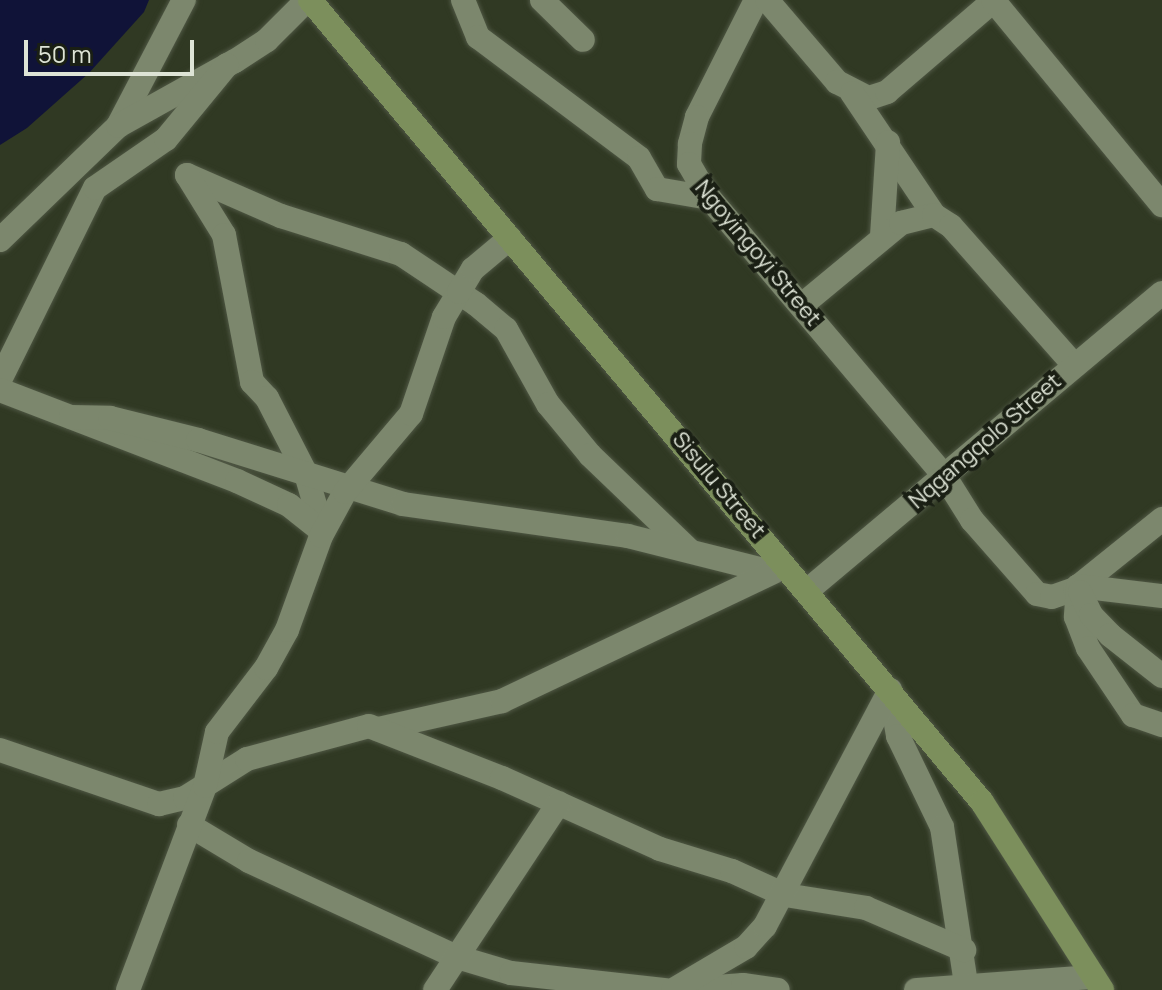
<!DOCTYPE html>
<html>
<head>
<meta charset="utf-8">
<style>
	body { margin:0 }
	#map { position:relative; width:1162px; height:990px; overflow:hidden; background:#303923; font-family:Manrope,sans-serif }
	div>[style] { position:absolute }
	.water>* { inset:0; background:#101338 }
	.roads { filter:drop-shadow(0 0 2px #4f5744) drop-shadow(0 0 2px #4f5744) }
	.street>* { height:24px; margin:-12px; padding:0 12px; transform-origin:12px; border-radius:12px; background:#7c876d }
	.secondary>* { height:24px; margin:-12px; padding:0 12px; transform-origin:12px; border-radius:12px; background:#7c8f5c }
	span { translate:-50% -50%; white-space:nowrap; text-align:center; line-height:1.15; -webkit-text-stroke:8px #1a1f14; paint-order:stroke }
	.street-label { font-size:22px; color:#dee4d6 }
	.scale { position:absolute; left:24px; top:40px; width:170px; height:36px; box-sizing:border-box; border:4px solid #dee4d6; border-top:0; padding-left:10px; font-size:24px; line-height:28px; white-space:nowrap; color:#dee4d6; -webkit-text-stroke:6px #1a1f14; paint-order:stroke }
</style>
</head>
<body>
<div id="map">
	<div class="water">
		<i style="clip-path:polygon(0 0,149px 0,144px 12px,89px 73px,27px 128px,0 145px)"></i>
	</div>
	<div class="roads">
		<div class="street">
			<i style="left:463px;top:0;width:40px;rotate:68deg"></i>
			<i style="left:478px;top:37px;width:201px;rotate:36.9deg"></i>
			<i style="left:639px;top:158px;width:36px;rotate:60deg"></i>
			<i style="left:657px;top:189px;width:53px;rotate:9.8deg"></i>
			<i style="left:542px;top:0;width:57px;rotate:44.3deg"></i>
			<i style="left:756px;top:0;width:131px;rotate:116.8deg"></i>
			<i style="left:697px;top:117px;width:28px;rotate:105deg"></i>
			<i style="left:690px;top:144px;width:20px;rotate:93deg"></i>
			<i style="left:689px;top:164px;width:34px;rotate:60deg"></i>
			<i style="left:706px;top:194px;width:370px;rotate:49.8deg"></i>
			<i style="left:945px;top:477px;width:51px;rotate:57.9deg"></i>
			<i style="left:972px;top:520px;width:98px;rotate:48.7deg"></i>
			<i style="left:1037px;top:594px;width:15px;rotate:11deg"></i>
			<i style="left:1052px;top:597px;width:24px;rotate:-19deg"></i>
			<i style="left:1075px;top:589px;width:112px;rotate:-38.8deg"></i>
			<i style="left:767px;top:0;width:108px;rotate:49.5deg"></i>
			<i style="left:837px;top:82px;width:36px;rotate:27deg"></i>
			<i style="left:869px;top:98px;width:19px;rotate:-18deg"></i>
			<i style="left:887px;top:92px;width:140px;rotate:-40.6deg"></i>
			<i style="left:993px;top:0;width:266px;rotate:50.5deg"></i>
			<i style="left:852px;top:93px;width:147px;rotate:56.1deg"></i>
			<i style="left:118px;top:126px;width:142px;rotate:-62.4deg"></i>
			<i style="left:187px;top:175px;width:103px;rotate:23.6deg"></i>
			<i style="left:281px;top:216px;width:126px;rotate:17.6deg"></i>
			<i style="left:401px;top:254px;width:90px;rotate:33.7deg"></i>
			<i style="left:476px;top:304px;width:39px;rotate:40deg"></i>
			<i style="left:506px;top:329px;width:86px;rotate:60.8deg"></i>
			<i style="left:548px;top:404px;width:66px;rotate:50.5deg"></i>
			<i style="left:590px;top:455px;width:136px;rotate:43.8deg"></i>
			<i style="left:187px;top:175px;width:70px;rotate:58.3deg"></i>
			<i style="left:224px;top:235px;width:150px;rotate:79.2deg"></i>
			<i style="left:252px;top:382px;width:22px;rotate:47deg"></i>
			<i style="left:267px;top:398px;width:85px;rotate:62.8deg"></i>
			<i style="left:306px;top:474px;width:60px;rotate:73.7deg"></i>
			<i style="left:882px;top:236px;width:94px;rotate:-86.3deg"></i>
			<i style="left:0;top:240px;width:164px;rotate:-44deg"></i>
			<i style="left:118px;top:126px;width:134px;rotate:-29.1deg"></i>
			<i style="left:235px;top:61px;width:38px;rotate:-33deg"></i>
			<i style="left:267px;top:40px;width:57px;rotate:-45deg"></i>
			<i style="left:802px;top:305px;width:129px;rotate:-39.6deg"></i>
			<i style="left:901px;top:223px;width:34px;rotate:-14deg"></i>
			<i style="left:934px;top:215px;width:20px;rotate:33deg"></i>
			<i style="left:951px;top:226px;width:186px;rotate:48.5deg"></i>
			<i style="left:0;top:380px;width:214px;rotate:-63.7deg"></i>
			<i style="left:95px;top:188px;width:86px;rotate:-34.6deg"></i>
			<i style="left:166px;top:139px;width:96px;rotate:-50.5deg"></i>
			<i style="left:0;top:390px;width:254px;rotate:21deg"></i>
			<i style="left:237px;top:481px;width:57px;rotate:24.8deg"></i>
			<i style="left:289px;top:505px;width:43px;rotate:38.5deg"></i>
			<i style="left:71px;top:417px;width:39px;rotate:1deg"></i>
			<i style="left:110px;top:418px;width:91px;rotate:14deg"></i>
			<i style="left:198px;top:440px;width:215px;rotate:17.3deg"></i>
			<i style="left:403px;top:504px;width:227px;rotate:8.1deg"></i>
			<i style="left:628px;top:536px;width:143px;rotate:14.1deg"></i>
			<i style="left:1078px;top:586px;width:31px;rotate:94deg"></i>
			<i style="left:1076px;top:617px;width:33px;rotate:69deg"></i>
			<i style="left:1088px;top:648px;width:81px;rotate:56.1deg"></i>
			<i style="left:1133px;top:715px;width:31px;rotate:19deg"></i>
			<i style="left:1078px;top:586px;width:85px;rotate:6.8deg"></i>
			<i style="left:808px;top:590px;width:462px;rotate:-40deg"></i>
			<i style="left:1080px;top:592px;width:25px;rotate:64deg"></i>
			<i style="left:1091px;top:615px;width:28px;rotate:46deg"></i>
			<i style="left:1110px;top:635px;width:66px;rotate:38.3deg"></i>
			<i style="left:890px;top:690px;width:47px;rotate:80.1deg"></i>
			<i style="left:898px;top:736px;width:101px;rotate:64.2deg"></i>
			<i style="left:942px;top:827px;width:165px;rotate:81.3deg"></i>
			<i style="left:378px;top:729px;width:127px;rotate:-12.7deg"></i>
			<i style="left:502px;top:701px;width:301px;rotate:-25.4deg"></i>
			<i style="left:0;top:750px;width:168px;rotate:18.8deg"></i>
			<i style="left:159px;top:804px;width:27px;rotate:-13deg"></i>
			<i style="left:185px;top:798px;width:73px;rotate:-32.2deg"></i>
			<i style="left:247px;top:759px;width:126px;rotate:-15.1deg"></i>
			<i style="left:369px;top:726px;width:143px;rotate:21.4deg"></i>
			<i style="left:502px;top:778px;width:173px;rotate:24.2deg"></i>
			<i style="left:660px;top:849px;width:75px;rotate:17deg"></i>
			<i style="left:732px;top:871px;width:58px;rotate:24.4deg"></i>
			<i style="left:785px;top:895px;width:82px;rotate:9.1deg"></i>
			<i style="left:866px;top:908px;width:107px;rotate:23.2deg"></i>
			<i style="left:189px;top:825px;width:70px;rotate:31deg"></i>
			<i style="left:249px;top:861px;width:229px;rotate:24.8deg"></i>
			<i style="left:457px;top:957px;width:56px;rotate:16.5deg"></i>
			<i style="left:511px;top:973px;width:156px;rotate:6.3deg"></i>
			<i style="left:689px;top:989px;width:54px;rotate:-4.2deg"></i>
			<i style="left:743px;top:985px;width:35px;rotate:8deg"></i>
			<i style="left:128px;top:990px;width:218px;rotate:-69.3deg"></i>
			<i style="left:205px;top:786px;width:55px;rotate:-77.5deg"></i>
			<i style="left:217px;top:732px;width:81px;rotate:-52.6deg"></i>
			<i style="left:266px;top:668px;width:43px;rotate:-61.1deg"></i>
			<i style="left:287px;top:630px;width:100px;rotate:-70.1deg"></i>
			<i style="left:321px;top:536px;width:50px;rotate:-61.4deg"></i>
			<i style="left:345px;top:492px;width:102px;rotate:-49.8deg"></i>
			<i style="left:411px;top:414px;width:102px;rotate:-71.2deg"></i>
			<i style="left:444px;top:317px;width:29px;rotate:-59deg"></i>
			<i style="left:459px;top:292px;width:27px;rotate:-59deg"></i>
			<i style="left:473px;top:269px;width:48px;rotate:-40deg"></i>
			<i style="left:435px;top:990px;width:224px;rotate:-56.5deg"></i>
			<i style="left:673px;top:990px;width:85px;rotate:-30.5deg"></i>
			<i style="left:746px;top:947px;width:28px;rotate:-48deg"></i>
			<i style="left:765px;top:926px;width:267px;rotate:-62.1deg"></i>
			<i style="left:916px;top:990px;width:178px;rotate:-4.2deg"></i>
		</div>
		<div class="secondary">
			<i style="left:310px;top:0;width:1046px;rotate:50.04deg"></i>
			<i style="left:982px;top:802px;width:223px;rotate:57.4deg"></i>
		</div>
	</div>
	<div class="street-label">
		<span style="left:758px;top:253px;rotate:50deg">Ngoyingoyi Street</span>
		<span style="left:985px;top:441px;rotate:-41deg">Nqgangqolo Street</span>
		<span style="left:719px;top:485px;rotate:50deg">Sisulu Street</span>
	</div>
	<div class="scale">50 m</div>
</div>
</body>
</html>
